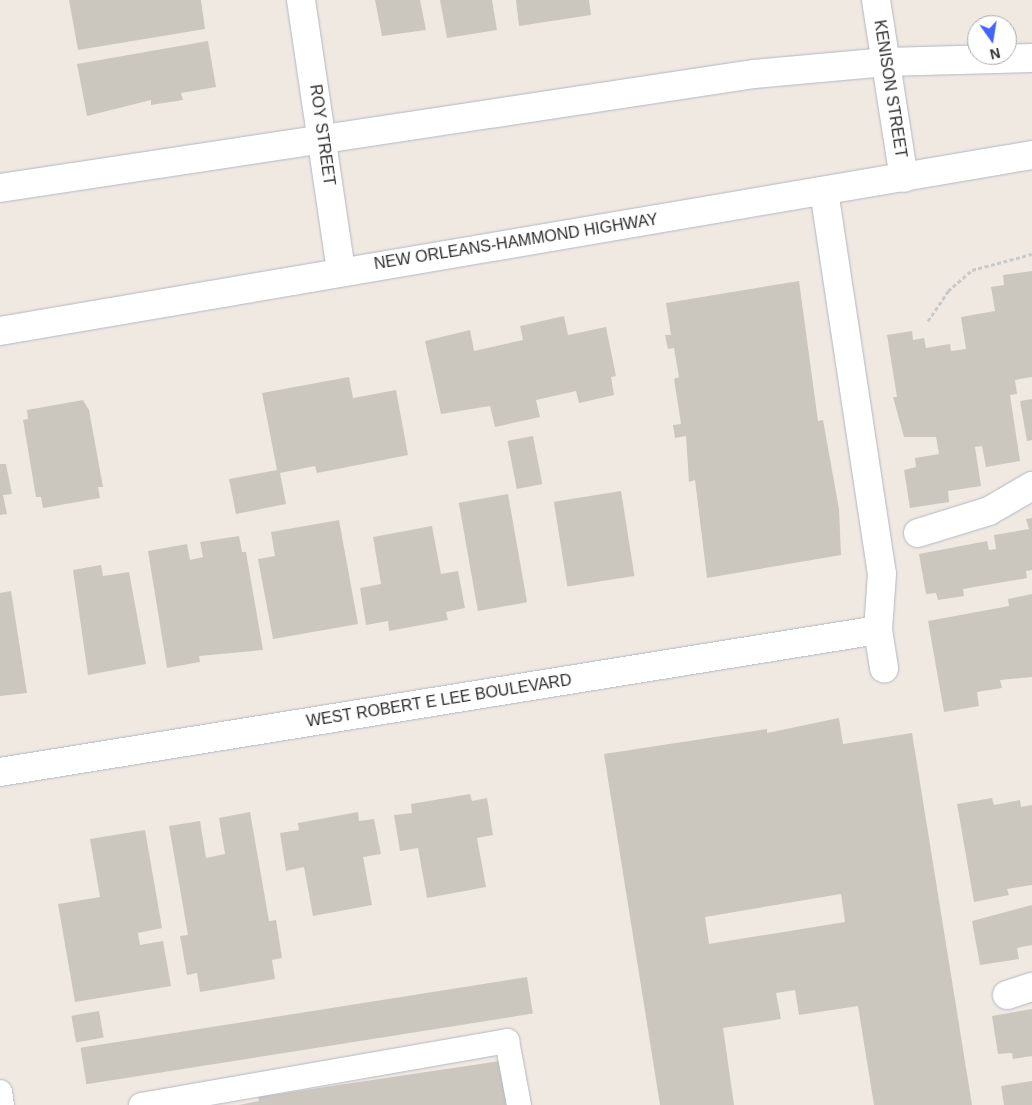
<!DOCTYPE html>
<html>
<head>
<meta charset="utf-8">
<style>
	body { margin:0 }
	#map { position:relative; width:1032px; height:1105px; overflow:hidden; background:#efe9e1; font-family:Arial,sans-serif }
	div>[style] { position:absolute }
	.building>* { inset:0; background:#cbc7bf; transform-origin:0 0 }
	.path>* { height:3px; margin-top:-1.5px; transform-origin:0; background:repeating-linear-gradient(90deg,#c9c9c9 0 4px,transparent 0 6.5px) }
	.roads { filter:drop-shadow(0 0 1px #b4b7c1) drop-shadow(0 0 1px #b4b7c1) }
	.service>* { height:24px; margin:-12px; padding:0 12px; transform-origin:12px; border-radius:12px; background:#fff }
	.minor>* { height:28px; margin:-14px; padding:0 14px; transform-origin:14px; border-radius:14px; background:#fff }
	.secondary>* { height:28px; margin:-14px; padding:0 14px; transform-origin:14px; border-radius:14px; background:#fff }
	span { translate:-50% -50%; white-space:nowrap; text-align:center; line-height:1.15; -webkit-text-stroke:4px #fff; paint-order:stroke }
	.street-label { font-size:16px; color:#2e2e2e }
	.north { position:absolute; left:967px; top:15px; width:50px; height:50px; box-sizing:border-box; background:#fff; border:1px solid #ababab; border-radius:50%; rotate:167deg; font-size:14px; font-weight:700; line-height:20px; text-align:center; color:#2e2e2e }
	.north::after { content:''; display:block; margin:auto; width:18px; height:22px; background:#4264fb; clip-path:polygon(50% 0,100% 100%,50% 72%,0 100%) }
</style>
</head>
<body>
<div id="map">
	<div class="building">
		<i style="clip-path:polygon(69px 0,201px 0,205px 29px,78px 50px)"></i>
		<i style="clip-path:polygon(375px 0,420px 0,426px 30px,382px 36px)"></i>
		<i style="clip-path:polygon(440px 0,492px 0,497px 30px,447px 38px)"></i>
		<i style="clip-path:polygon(516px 0,589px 0,591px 15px,519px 26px)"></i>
		<i style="clip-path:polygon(208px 41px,216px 87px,181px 93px,183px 100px,151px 105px,151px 100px,87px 116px,77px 64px)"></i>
		<i style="clip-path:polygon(1032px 271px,1032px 377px,1015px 380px,1017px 394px,1010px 395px,1020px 461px,986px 467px,982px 446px,975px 447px,981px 486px,948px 491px,949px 502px,910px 508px,904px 470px,916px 467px,915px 458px,939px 454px,936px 437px,904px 437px,893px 397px,897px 397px,887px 335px,912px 331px,913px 340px,924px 338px,926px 348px,950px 344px,951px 351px,966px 349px,961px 317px,995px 311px,991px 287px,1004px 285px,1003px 275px)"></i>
		<i style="clip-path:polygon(799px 281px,818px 421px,823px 420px,839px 509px,841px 555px,707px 578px,695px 480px,689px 482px,686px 436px,675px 438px,673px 425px,681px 424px,674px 379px,679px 377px,674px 348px,668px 349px,665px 335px,671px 335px,666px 303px)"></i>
		<i style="clip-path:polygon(564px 316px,568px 335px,606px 327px,616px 376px,611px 377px,614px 395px,579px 403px,576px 391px,536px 400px,540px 417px,495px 427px,490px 406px,441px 414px,425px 341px,470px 330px,474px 351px,523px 340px,520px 326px)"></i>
		<i style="clip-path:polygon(349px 377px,353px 398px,396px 390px,408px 455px,317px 473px,315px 466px,280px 473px,286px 504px,236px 514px,229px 479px,277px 470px,262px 393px)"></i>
		<i style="clip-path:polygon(1032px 399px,1032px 440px,1027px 441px,1020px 401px)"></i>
		<i style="clip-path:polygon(83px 400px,89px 410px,103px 487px,98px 487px,100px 498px,43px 508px,41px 497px,36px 497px,23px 420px,28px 419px,27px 410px)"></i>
		<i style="left:533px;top:436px;width:49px;height:26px;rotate:79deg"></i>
		<i style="clip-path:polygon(0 464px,6px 464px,12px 494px,3px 495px,7px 514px,0 515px)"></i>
		<i style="left:621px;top:491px;width:86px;height:68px;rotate:81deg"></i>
		<i style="left:508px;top:494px;width:110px;height:50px;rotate:80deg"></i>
		<i style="clip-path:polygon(1032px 518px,1032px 570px,1026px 571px,1027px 578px,963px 589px,964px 596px,938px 600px,936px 593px,926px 594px,919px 554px,987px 541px,989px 550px,996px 549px,994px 535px,1029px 529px,1026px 519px)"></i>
		<i style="clip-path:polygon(339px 520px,358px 624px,273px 639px,258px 559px,275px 556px,271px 532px)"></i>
		<i style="clip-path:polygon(432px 526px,441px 574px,458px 571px,465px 608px,446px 612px,448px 620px,389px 631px,388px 621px,366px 625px,360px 588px,381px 584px,373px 537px)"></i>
		<i style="clip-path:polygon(239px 536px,242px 552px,246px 552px,263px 650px,199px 656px,200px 662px,167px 668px,148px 551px,187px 544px,190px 560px,203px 557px,200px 542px)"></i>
		<i style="clip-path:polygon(101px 565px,103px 576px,129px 572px,146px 664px,88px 675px,73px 570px)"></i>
		<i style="clip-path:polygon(11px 591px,27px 693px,0 696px,0 593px)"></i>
		<i style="clip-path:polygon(1032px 594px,1032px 677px,1000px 680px,1002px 688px,977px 692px,979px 706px,944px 712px,928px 621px,1009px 606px,1008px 599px)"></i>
		<i style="clip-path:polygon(evenodd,839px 718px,843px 744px,912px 733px,972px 1105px,874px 1105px,858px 1006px,799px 1015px,795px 990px,776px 993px,781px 1019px,723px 1028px,734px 1105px,660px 1105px,604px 754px,767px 729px,767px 733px,839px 718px,841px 894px,845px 922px,709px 944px,705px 917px,841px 894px)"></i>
		<i style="clip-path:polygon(470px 794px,472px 801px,487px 798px,493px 835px,477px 838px,486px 887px,427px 898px,418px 848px,400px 851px,394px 815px,412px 813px,411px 804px)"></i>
		<i style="clip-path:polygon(992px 798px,994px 805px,1020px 800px,1021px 807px,1032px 805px,1032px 885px,1007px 889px,1009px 895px,974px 902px,957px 804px)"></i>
		<i style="clip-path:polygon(250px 812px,269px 921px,276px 920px,282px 958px,272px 960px,275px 979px,200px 992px,197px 973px,187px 975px,180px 936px,188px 935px,169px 826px,200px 821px,206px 858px,225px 854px,219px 818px)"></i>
		<i style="clip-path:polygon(358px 812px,359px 821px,374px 819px,381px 854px,363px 857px,372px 905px,313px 916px,304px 867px,286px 871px,280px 833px,299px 830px,298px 823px)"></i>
		<i style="clip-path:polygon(145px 830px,162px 928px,138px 933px,140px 945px,163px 941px,171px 986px,75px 1002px,58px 904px,100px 897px,90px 839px)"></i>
		<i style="clip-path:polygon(1032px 905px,1032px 945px,1017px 948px,1019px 959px,980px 965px,972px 921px)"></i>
		<i style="left:527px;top:977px;width:37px;height:452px;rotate:81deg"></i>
		<i style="clip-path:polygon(1032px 1009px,1032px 1056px,1013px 1059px,1012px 1053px,998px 1054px,992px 1016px)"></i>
		<i style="left:99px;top:1011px;width:27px;height:28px;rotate:80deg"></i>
		<i style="clip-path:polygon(500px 1061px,512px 1105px,239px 1105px,259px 1101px,258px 1097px)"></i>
		<i style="clip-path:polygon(1032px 1081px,1032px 1105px,1004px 1105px,1001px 1086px)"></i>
	</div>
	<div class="path">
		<i style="left:928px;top:321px;width:36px;rotate:-56deg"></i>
		<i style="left:948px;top:291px;width:32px;rotate:-41deg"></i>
		<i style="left:972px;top:270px;width:62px;rotate:-14.9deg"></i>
	</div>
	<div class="roads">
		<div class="service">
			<i style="left:0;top:1092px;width:13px;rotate:81deg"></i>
			<i style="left:141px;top:1105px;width:372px;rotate:-9.9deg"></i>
			<i style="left:507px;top:1041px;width:65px;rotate:79.4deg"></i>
		</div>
		<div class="minor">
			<i style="left:301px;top:0;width:274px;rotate:81.6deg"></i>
			<i style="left:876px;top:0;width:180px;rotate:81.1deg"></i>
			<i style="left:824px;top:191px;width:387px;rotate:81.4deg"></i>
			<i style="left:882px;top:574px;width:56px;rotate:94.1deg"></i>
			<i style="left:878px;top:630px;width:39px;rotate:81deg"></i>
			<i style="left:918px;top:533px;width:74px;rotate:-17.2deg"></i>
			<i style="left:989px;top:511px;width:50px;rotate:-30.2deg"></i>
			<i style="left:0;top:772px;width:889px;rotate:-9.19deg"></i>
			<i style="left:1007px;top:995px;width:26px;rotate:-18deg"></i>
		</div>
		<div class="secondary">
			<i style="left:0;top:188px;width:763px;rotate:-8.6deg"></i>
			<i style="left:754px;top:74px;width:133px;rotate:-5.2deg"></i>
			<i style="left:886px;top:62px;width:146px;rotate:-1.6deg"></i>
			<i style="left:0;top:331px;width:1047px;rotate:-9.68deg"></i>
		</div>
	</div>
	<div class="street-label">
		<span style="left:890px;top:89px;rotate:81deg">KENISON STREET</span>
		<span style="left:322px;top:135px;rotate:82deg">ROY STREET</span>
		<span style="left:516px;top:242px;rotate:-9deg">NEW ORLEANS-HAMMOND HIGHWAY</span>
		<span style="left:439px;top:701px;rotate:-9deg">WEST ROBERT E LEE BOULEVARD</span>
	</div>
	<div class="north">N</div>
</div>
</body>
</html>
